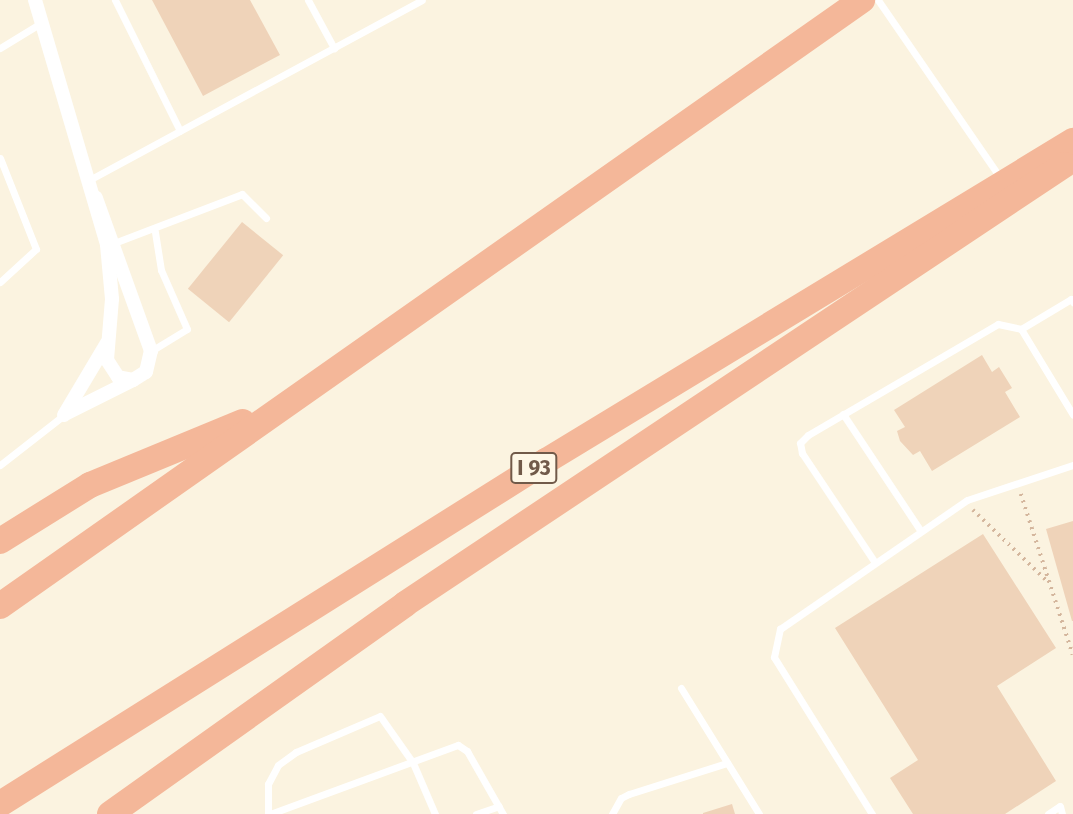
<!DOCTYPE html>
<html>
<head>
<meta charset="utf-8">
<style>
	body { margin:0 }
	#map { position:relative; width:1073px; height:814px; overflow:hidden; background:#fbf3e0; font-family:"Fira Sans",sans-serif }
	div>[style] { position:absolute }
	.building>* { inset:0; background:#efd3b9; transform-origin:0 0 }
	.path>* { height:3.5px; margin-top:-1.75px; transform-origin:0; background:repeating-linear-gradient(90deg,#d4b69d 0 2px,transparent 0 7px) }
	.service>* { height:7px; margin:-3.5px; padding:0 3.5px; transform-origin:3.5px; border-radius:3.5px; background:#fff }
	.minor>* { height:14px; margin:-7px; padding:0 7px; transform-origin:7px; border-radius:7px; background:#fff }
	.motorway>* { height:26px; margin:-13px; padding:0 13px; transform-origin:13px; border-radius:13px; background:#f4b799 }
	span { translate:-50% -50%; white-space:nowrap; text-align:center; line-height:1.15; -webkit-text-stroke:6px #fef7e6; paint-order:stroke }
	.shield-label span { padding:2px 5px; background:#fef7e6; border:2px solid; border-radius:5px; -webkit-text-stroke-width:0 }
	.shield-label { font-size:21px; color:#715a49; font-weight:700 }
</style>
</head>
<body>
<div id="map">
	<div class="building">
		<i style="clip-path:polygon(152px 0,250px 0,280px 55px,203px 96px)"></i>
		<i style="left:242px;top:222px;width:53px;height:86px;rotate:39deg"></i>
		<i style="clip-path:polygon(982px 355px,992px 372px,999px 367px,1012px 388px,1005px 392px,1020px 417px,932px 471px,920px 451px,913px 455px,900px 441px,897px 431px,905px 427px,894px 410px)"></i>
		<i style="clip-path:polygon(1073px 521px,1073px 621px,1072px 621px,1046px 529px)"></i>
		<i style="clip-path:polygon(983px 534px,1056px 648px,997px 686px,1056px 781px,1005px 814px,913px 814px,890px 778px,918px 760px,835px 628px)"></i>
		<i style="clip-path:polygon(732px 804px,735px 814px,703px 814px,703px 813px)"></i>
	</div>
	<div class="path">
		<i style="left:1021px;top:494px;width:169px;rotate:72.1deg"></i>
		<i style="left:973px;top:510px;width:104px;rotate:43.8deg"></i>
	</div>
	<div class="service">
		<i style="left:115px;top:0;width:146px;rotate:63.6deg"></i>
		<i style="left:308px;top:0;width:55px;rotate:61.6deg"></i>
		<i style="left:878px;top:0;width:217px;rotate:55.5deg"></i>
		<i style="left:0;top:48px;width:48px;rotate:-31.4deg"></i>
		<i style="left:0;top:158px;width:98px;rotate:68.4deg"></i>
		<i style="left:36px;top:249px;width:49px;rotate:137.5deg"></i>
		<i style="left:91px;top:179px;width:376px;rotate:-28.4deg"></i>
		<i style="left:114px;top:243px;width:137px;rotate:-20.9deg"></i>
		<i style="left:242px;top:194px;width:34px;rotate:45deg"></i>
		<i style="left:1021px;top:329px;width:58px;rotate:-31deg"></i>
		<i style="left:1071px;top:299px;width:4px;rotate:56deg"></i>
		<i style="left:151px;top:351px;width:42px;rotate:-31.4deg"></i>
		<i style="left:187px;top:329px;width:64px;rotate:-113.8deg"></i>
		<i style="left:161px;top:270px;width:39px;rotate:-99deg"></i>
		<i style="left:843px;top:414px;width:139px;rotate:56.4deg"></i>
		<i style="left:0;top:465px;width:81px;rotate:-38deg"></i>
		<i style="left:874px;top:561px;width:130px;rotate:-123.7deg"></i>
		<i style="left:802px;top:453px;width:10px;rotate:-101deg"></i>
		<i style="left:800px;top:443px;width:11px;rotate:-45deg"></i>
		<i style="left:808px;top:435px;width:220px;rotate:-30.3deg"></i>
		<i style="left:998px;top:324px;width:24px;rotate:12deg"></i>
		<i style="left:1021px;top:329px;width:100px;rotate:58.8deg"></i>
		<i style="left:681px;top:688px;width:148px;rotate:58.2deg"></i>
		<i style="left:268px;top:814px;width:30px;rotate:-90deg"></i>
		<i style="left:268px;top:784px;width:21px;rotate:-62deg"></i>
		<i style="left:278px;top:765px;width:22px;rotate:-36deg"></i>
		<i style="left:296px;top:752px;width:91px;rotate:-23.2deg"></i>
		<i style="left:380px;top:716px;width:57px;rotate:54.9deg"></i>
		<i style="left:413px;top:763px;width:56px;rotate:66.7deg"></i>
		<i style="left:270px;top:814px;width:200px;rotate:-20.2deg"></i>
		<i style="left:458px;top:745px;width:11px;rotate:34deg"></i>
		<i style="left:467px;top:751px;width:73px;rotate:60.3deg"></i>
		<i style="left:476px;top:814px;width:24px;rotate:-19deg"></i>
		<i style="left:612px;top:814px;width:18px;rotate:-61deg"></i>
		<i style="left:621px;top:798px;width:9px;rotate:-27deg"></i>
		<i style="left:629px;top:794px;width:103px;rotate:-17.6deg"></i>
		<i style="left:872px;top:814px;width:185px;rotate:-122deg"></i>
		<i style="left:774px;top:657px;width:29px;rotate:-78deg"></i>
		<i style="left:780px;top:629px;width:227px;rotate:-34.6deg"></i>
		<i style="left:967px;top:500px;width:112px;rotate:-18.3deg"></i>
		<i style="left:1048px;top:814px;width:14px;rotate:-34deg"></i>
		<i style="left:1060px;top:806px;width:8px;rotate:76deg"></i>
	</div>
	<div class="minor">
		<i style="left:35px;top:0;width:255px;rotate:73.6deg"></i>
		<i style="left:107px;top:245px;width:54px;rotate:84.7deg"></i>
		<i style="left:112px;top:299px;width:61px;rotate:94.7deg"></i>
		<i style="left:107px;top:360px;width:20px;rotate:57deg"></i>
		<i style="left:118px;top:377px;width:15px;rotate:11deg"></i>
		<i style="left:133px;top:380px;width:15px;rotate:-32deg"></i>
		<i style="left:146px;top:372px;width:22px;rotate:-77deg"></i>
		<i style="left:151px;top:351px;width:163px;rotate:-109.8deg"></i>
		<i style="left:65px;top:414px;width:76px;rotate:-26.6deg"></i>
		<i style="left:64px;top:415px;width:84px;rotate:-59.2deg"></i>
	</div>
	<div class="motorway">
		<i style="left:0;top:541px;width:106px;rotate:-31.9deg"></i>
		<i style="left:90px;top:485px;width:165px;rotate:-22.4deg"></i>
		<i style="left:0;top:606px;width:1054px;rotate:-35.11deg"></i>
		<i style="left:0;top:804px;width:645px;rotate:-32.14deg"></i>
		<i style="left:546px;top:461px;width:617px;rotate:-31.27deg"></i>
		<i style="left:110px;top:814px;width:362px;rotate:-35.4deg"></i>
		<i style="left:405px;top:604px;width:792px;rotate:-33.67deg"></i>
	</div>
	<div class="shield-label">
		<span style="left:534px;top:468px">I 93</span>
	</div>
</div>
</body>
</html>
